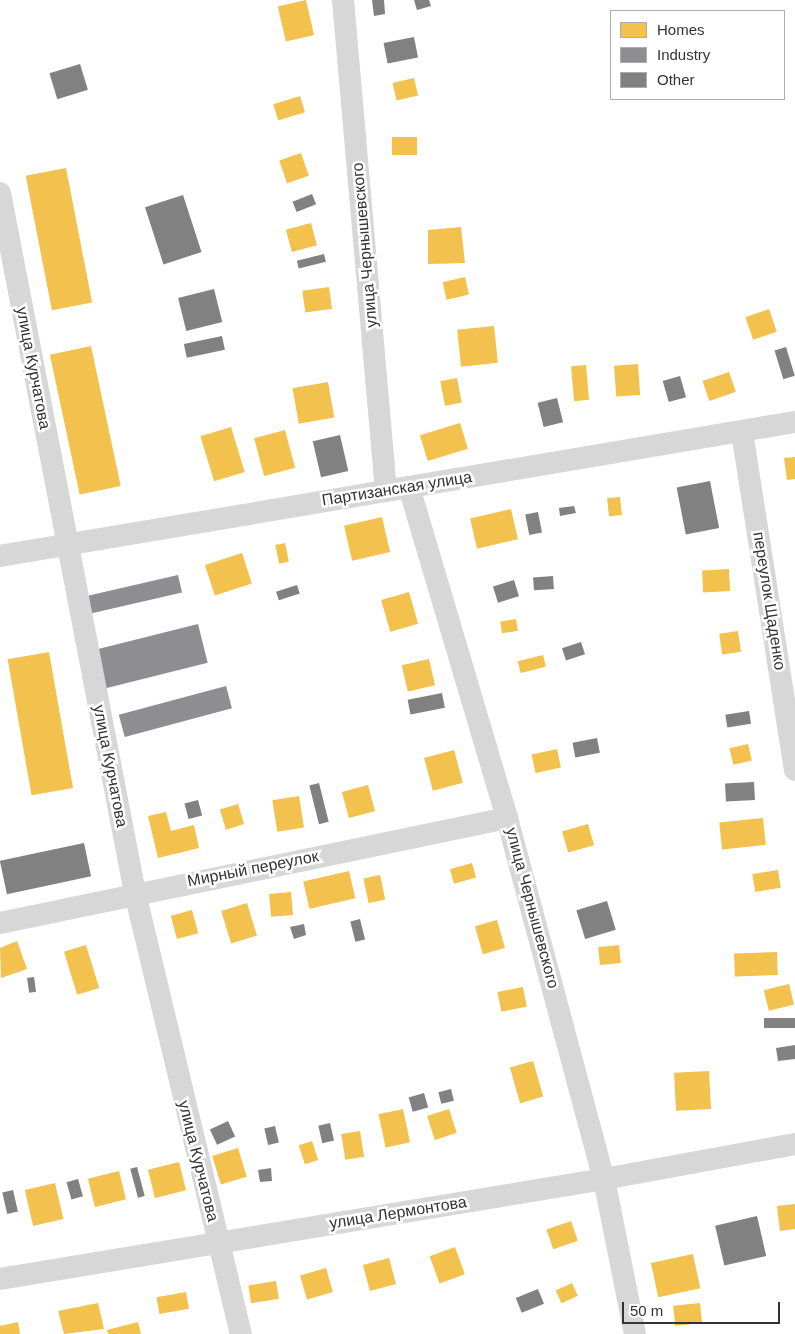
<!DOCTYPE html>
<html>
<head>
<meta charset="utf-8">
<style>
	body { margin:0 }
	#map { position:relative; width:795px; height:1334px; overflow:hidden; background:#fff; font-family:Arial,sans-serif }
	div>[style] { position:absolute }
	.homes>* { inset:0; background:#f2c14e; transform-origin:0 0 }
	.industry>* { inset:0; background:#8d8d92; transform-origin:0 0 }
	.building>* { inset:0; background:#818181; transform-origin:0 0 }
	.minor>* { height:22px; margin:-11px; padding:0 11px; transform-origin:11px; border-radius:11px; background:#d7d7d7 }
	span { translate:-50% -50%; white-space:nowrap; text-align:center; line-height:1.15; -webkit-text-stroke:5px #fff; paint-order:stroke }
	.street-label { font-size:16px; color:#333 }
	.legend { position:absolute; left:610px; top:10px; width:175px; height:90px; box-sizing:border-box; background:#fff; border:1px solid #adadad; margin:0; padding:6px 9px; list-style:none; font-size:15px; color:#333 }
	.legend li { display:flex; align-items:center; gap:10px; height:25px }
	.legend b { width:25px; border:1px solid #adadad }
	.scale { position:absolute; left:622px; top:1302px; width:158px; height:22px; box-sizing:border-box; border:2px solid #333; border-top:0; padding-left:6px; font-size:15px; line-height:18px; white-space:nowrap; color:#333; -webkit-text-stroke:4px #fff; paint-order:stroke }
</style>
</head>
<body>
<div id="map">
	<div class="homes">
		<i style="left:306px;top:0;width:36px;height:29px;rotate:77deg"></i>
		<i style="left:414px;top:78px;width:18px;height:22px;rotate:77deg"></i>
		<i style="left:300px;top:96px;width:17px;height:28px;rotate:73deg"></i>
		<i style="left:392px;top:137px;width:25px;height:18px"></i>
		<i style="left:301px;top:153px;width:24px;height:23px;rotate:71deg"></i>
		<i style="left:66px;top:168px;width:137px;height:41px;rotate:79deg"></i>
		<i style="left:311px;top:223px;width:23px;height:26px;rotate:75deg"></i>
		<i style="clip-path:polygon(461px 227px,465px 263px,428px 264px,428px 230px)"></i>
		<i style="left:465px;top:277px;width:18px;height:23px;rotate:77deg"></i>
		<i style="left:329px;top:287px;width:22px;height:27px;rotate:82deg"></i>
		<i style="left:769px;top:309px;width:24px;height:25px;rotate:71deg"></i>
		<i style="left:494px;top:326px;width:37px;height:37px;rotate:84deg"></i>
		<i style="left:91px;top:346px;width:143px;height:42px;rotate:78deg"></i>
		<i style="left:638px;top:364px;width:31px;height:24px;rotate:86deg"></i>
		<i style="left:586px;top:365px;width:35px;height:15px;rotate:85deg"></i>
		<i style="left:729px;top:372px;width:21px;height:28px;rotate:71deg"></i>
		<i style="left:457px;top:378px;width:25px;height:17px;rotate:79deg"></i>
		<i style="left:328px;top:382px;width:36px;height:36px;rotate:80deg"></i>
		<i style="left:460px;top:423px;width:27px;height:42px;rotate:73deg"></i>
		<i style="left:231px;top:427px;width:47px;height:32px;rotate:73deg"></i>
		<i style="left:285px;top:430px;width:39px;height:32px;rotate:75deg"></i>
		<i style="clip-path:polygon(795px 457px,795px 479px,787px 480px,784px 458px)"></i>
		<i style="left:620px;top:497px;width:18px;height:13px;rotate:84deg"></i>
		<i style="left:511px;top:509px;width:31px;height:42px;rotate:77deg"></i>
		<i style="left:382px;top:517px;width:36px;height:39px;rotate:77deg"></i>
		<i style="left:285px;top:543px;width:19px;height:10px;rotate:78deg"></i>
		<i style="left:242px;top:553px;width:32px;height:39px;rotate:72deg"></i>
		<i style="left:729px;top:569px;width:22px;height:27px;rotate:87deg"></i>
		<i style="left:409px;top:592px;width:33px;height:29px;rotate:74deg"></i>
		<i style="left:516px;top:619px;width:12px;height:16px;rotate:81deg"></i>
		<i style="left:738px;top:631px;width:21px;height:19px;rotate:82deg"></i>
		<i style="left:49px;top:652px;width:138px;height:42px;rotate:80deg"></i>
		<i style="left:543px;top:655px;width:12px;height:26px;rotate:76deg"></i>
		<i style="left:429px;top:659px;width:27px;height:28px;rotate:77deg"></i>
		<i style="left:748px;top:744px;width:17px;height:19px;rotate:77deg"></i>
		<i style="left:557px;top:749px;width:19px;height:26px;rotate:78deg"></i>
		<i style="left:454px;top:750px;width:34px;height:31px;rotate:75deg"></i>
		<i style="left:368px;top:785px;width:27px;height:27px;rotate:75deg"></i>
		<i style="left:299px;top:796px;width:32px;height:27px;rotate:81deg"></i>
		<i style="left:238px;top:804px;width:21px;height:19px;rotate:73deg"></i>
		<i style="clip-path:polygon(166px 812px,171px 831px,194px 825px,199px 848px,158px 858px,148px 816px)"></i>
		<i style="left:763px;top:818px;width:27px;height:44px;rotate:84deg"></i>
		<i style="left:588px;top:824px;width:22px;height:27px;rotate:74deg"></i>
		<i style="left:472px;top:863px;width:15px;height:23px;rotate:74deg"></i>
		<i style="left:778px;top:870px;width:18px;height:26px;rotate:81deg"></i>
		<i style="left:349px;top:871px;width:28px;height:47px;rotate:77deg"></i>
		<i style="left:380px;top:875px;width:25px;height:17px;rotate:78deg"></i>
		<i style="left:291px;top:892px;width:23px;height:22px;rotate:85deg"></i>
		<i style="left:247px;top:903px;width:34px;height:27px;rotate:73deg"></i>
		<i style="left:192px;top:910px;width:24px;height:22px;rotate:75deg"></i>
		<i style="left:497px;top:920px;width:29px;height:23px;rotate:74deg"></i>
		<i style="clip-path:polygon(17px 941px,27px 969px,1px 978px,0 948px)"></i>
		<i style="left:86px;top:945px;width:45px;height:23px;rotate:73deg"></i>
		<i style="left:619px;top:945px;width:18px;height:21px;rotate:84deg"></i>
		<i style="left:777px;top:952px;width:23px;height:43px;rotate:88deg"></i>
		<i style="left:789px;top:984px;width:21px;height:26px;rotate:76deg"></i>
		<i style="left:523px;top:987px;width:20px;height:26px;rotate:79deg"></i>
		<i style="left:533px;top:1061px;width:37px;height:24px;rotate:74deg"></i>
		<i style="left:709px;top:1071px;width:38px;height:35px;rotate:87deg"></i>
		<i style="left:403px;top:1109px;width:34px;height:25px;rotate:78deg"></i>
		<i style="left:449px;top:1109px;width:25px;height:23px;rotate:72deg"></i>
		<i style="left:360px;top:1131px;width:26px;height:19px;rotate:81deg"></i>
		<i style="left:312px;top:1141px;width:20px;height:14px;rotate:72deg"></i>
		<i style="left:238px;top:1148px;width:30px;height:27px;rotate:73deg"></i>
		<i style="left:179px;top:1162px;width:29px;height:32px;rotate:76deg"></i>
		<i style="left:119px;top:1171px;width:29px;height:32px;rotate:76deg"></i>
		<i style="left:55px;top:1183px;width:37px;height:31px;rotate:77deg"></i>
		<i style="clip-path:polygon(795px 1204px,795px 1229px,780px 1231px,777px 1206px)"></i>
		<i style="left:571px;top:1221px;width:21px;height:26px;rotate:71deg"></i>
		<i style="left:455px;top:1247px;width:29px;height:27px;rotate:70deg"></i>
		<i style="left:693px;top:1254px;width:35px;height:43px;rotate:78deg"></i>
		<i style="left:389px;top:1258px;width:27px;height:27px;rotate:75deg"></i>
		<i style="left:326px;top:1268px;width:25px;height:27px;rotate:74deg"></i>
		<i style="left:276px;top:1281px;width:18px;height:28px;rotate:81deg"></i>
		<i style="left:572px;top:1283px;width:14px;height:18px;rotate:65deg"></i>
		<i style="left:186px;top:1292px;width:17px;height:30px;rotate:80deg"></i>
		<i style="clip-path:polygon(98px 1303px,104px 1329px,64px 1334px,58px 1311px)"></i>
		<i style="left:700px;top:1303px;width:20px;height:27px;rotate:84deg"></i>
		<i style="clip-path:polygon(18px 1322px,20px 1334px,0 1334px,0 1326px)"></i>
		<i style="clip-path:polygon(138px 1322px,141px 1334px,108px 1334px,107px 1330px)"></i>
	</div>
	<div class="industry">
		<i style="left:178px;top:575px;width:18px;height:97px;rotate:77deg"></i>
		<i style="left:198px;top:624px;width:40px;height:108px;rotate:76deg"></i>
		<i style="left:226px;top:686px;width:23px;height:111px;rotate:75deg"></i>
	</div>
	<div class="building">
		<i style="clip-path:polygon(372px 0,384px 0,385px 14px,374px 16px)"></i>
		<i style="clip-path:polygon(414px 0,429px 0,431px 6px,417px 10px)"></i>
		<i style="left:414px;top:37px;width:21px;height:31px;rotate:79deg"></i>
		<i style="left:80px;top:64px;width:27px;height:32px;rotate:73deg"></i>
		<i style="left:312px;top:194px;width:11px;height:21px;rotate:68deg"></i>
		<i style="left:183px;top:195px;width:60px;height:40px;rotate:72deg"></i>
		<i style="left:324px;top:254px;width:8px;height:28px;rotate:76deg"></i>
		<i style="left:214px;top:289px;width:34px;height:37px;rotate:76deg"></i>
		<i style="left:222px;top:336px;width:14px;height:39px;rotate:78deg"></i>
		<i style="left:786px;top:347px;width:30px;height:12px;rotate:73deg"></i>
		<i style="left:680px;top:376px;width:22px;height:18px;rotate:74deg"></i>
		<i style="left:557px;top:398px;width:25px;height:20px;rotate:76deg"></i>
		<i style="left:340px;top:435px;width:37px;height:28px;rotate:77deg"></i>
		<i style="left:710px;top:481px;width:48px;height:34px;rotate:79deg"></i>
		<i style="clip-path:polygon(574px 506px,576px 513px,560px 516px,559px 508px)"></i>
		<i style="left:538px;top:512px;width:21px;height:13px;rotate:79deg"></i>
		<i style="left:553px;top:576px;width:13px;height:20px;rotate:86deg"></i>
		<i style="left:514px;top:580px;width:17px;height:22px;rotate:73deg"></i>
		<i style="left:297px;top:585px;width:9px;height:22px;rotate:72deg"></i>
		<i style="left:581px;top:642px;width:13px;height:20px;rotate:72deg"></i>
		<i style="left:442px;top:693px;width:15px;height:35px;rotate:79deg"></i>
		<i style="left:749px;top:711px;width:13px;height:24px;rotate:81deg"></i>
		<i style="left:597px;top:738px;width:15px;height:25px;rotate:79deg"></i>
		<i style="left:754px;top:782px;width:18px;height:29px;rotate:87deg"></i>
		<i style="left:319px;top:783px;width:40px;height:10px;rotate:76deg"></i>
		<i style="left:198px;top:800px;width:16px;height:14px;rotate:75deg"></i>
		<i style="left:84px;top:843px;width:34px;height:86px;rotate:78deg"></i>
		<i style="left:607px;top:901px;width:30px;height:32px;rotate:73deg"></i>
		<i style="left:360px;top:919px;width:21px;height:10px;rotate:76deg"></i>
		<i style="clip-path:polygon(304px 924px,306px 935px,294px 939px,290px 927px)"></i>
		<i style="left:34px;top:977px;width:15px;height:7px;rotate:82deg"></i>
		<i style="left:795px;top:1018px;width:10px;height:31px;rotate:90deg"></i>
		<i style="clip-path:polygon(795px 1045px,795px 1059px,778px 1061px,776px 1048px)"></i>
		<i style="left:451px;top:1089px;width:12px;height:13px;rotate:76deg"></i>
		<i style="left:424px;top:1093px;width:15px;height:16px;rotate:74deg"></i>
		<i style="left:228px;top:1121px;width:17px;height:20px;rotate:65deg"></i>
		<i style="left:330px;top:1123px;width:18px;height:12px;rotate:77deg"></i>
		<i style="left:275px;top:1126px;width:17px;height:11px;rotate:77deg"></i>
		<i style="left:137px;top:1167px;width:30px;height:7px;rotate:75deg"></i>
		<i style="clip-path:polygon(271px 1168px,272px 1181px,260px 1182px,258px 1170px)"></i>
		<i style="left:78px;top:1179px;width:18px;height:12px;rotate:74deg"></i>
		<i style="left:13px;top:1190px;width:22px;height:11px;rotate:77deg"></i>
		<i style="left:757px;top:1216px;width:41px;height:43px;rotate:77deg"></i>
		<i style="left:538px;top:1289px;width:16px;height:24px;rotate:68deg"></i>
	</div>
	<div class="minor">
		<i style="left:343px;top:0;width:492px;rotate:85deg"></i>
		<i style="left:0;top:193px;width:713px;rotate:79.08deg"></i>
		<i style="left:135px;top:893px;width:454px;rotate:76.5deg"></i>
		<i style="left:742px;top:432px;width:342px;rotate:81.1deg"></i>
		<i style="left:409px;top:487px;width:345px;rotate:73.5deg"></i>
		<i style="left:507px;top:818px;width:374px;rotate:75deg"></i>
		<i style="left:604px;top:1179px;width:158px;rotate:78.7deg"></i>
		<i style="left:0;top:556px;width:806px;rotate:-9.57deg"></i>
		<i style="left:0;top:923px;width:518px;rotate:-11.7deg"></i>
		<i style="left:0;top:1279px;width:612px;rotate:-9.4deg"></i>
		<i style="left:604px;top:1179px;width:194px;rotate:-10.4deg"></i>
	</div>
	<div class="street-label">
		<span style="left:365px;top:245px;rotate:-95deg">улица Чернышевского</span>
		<span style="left:33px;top:368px;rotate:79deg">улица Курчатова</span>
		<span style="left:397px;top:489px;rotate:-9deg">Партизанская улица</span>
		<span style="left:769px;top:601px;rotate:81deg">переулок Щаденко</span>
		<span style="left:110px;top:766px;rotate:79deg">улица Курчатова</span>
		<span style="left:253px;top:869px;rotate:-11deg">Мирный переулок</span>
		<span style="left:532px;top:908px;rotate:75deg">улица Чернышевского</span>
		<span style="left:198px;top:1161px;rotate:76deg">улица Курчатова</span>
		<span style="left:398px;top:1213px;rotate:-9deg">улица Лермонтова</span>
	</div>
	<ul class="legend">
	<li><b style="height:14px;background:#f2c14e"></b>Homes</li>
	<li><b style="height:14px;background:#8d8d92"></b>Industry</li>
	<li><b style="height:14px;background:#818181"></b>Other</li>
	</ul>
	<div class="scale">50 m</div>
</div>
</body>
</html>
